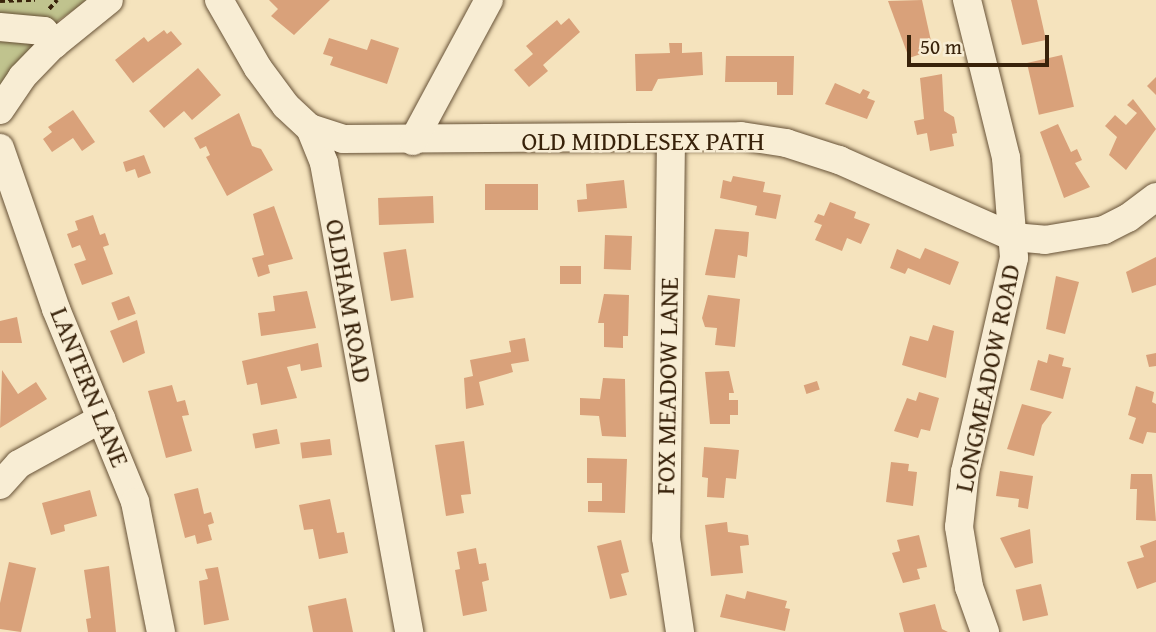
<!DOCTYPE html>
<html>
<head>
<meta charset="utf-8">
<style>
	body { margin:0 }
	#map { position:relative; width:1156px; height:632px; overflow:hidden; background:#f5e3bd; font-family:"Gentium Book Plus",serif }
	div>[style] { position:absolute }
	.green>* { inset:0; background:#c0c38e }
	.building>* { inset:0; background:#d9a17a; transform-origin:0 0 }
	.path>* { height:3.5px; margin-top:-1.75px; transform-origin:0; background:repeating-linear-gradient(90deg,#38220a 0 5px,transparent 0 8.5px) }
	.roads { filter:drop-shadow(0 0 2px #675237) drop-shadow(0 0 2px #675237) }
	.minor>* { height:28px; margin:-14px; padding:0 14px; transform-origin:14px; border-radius:14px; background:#f8edd4 }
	span { translate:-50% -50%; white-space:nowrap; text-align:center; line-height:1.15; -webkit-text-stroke:5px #f8edd4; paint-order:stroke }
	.street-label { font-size:26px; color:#38220a }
	.scale { position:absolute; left:907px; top:35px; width:142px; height:32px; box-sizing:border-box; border:4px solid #38220a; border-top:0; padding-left:9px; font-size:21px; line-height:24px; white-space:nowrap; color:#38220a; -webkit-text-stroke:5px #f8edd4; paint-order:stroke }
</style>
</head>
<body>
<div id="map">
	<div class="green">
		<i style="clip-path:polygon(0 0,88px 0,59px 20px,0 89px)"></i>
	</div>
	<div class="building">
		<i style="clip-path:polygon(269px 0,330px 0,294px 35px,271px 16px,278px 9px)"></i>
		<i style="clip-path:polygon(922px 0,933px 50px,909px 58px,888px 1px)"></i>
		<i style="clip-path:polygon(1011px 0,1037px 0,1046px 40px,1022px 45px)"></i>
		<i style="clip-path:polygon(569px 18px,580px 32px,543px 65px,548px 71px,529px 87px,514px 70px,533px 54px,526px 46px,557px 20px,561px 25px)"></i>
		<i style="clip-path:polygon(164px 30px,167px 34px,171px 31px,182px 44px,133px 83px,115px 60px,144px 37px,148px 42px)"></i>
		<i style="clip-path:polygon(329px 38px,367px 50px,371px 39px,399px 48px,387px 84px,330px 65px,333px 57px,323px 54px)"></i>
		<i style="clip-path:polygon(669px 43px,682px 43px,682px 53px,702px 52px,703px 75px,658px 79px,652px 91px,636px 91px,635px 54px,670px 53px)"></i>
		<i style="left:1062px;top:55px;width:53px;height:36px;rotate:77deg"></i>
		<i style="clip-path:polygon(726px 56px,794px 56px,793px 95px,777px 95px,777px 82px,725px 82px)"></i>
		<i style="clip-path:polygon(198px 68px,221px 95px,192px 120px,184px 111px,164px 128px,149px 111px)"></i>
		<i style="clip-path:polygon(942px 74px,944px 111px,954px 117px,957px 133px,952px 134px,954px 146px,930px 151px,927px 133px,917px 135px,914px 121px,924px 119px,920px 78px)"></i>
		<i style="clip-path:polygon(1156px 77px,1156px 95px,1147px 86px)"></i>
		<i style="clip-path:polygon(835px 83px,860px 94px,863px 89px,870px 92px,867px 98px,875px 101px,867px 119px,825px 104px)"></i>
		<i style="clip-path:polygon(1133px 99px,1156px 129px,1126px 170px,1109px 155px,1117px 137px,1105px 126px,1115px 115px,1126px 125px,1137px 113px,1127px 105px)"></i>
		<i style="clip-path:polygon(73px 110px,95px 142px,82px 151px,73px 138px,52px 152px,43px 139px,52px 132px,48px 127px)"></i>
		<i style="clip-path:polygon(239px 113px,252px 146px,261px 149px,273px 170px,227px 196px,206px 157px,210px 155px,206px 146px,200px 149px,194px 138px)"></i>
		<i style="clip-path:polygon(1058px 124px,1071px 152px,1077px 149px,1082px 160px,1075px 163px,1090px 187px,1064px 198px,1040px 132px)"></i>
		<i style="clip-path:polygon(144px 155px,151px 173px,138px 178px,135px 169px,126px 172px,123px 162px)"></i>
		<i style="clip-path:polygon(733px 176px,765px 182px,763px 192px,781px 195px,776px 219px,755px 215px,757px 206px,720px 198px,723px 180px,731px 182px)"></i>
		<i style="clip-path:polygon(624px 180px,627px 208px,578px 212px,577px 200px,587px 199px,586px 184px)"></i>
		<i style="left:485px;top:184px;width:53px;height:26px"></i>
		<i style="left:433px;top:196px;width:27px;height:55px;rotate:88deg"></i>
		<i style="clip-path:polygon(830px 202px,856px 212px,854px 218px,870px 224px,861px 244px,847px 238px,842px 251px,815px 240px,822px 225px,814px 222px,818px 214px,824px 216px)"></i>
		<i style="clip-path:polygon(274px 206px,293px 259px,268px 265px,270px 273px,258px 277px,252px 258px,264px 255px,253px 214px)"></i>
		<i style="clip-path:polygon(93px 215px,100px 235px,105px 233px,109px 245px,103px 247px,113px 274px,82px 285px,74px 264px,86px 260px,80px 245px,72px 248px,67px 234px,78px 230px,75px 221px)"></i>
		<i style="clip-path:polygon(715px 229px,749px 232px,747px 257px,738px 255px,735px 278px,705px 275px)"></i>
		<i style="left:605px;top:235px;width:27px;height:34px;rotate:2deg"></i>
		<i style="clip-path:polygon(925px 248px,959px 262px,950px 285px,908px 268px,905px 274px,890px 268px,897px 249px,920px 259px)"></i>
		<i style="left:406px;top:249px;width:49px;height:23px;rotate:81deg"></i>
		<i style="clip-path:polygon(1156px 257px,1156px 285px,1132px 293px,1126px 272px)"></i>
		<i style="left:560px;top:266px;width:21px;height:18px"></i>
		<i style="clip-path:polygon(1056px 276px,1079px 282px,1065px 334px,1046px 329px)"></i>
		<i style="clip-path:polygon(307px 291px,316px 328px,261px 336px,258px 313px,275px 311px,273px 296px)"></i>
		<i style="clip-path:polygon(604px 294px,629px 295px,628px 336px,623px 336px,623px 348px,604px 347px,604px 323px,598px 323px)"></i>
		<i style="clip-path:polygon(708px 295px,740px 299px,735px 347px,715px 345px,717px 328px,705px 327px,702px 318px)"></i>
		<i style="left:129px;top:296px;width:19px;height:19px;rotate:69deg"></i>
		<i style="clip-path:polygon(17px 317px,22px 343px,0 343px,0 321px)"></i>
		<i style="clip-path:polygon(137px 320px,145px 353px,123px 363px,110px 331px)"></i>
		<i style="clip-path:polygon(933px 325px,954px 331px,946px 378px,902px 365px,910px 336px,928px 341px)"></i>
		<i style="clip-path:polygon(525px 338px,529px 361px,511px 364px,513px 372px,479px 382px,484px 405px,466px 409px,464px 378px,473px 376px,470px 360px,511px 352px,509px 341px)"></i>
		<i style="clip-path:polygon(318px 343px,322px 367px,301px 371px,300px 364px,287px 367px,297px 398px,261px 405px,257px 383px,247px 385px,242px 361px)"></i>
		<i style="clip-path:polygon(1156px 353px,1156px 366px,1149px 367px,1146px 355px)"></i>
		<i style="clip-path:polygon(1049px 354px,1064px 358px,1062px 366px,1071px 368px,1063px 399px,1030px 390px,1038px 360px,1047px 363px)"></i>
		<i style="clip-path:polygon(2px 370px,18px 394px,36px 382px,47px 399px,0 428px)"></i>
		<i style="clip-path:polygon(729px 371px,734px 393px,729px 393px,729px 400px,738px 400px,738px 415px,730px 415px,730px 424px,710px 424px,705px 372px)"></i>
		<i style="clip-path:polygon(603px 378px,625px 379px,626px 437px,602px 436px,599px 416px,580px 415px,580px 398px,600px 399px)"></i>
		<i style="left:817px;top:381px;width:9px;height:14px;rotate:72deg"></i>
		<i style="clip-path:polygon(172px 385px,177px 402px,185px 400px,189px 415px,182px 416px,192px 451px,166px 458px,148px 391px)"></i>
		<i style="clip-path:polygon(1136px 386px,1154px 392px,1152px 402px,1156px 404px,1156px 433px,1147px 432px,1143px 444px,1129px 439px,1136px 418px,1128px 415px)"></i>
		<i style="clip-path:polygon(919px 392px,939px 398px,930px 431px,921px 429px,918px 438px,894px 431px,907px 398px,916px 401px)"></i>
		<i style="clip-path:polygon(1022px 404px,1052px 412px,1042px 425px,1034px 456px,1007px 449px)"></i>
		<i style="left:277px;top:429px;width:15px;height:25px;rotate:79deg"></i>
		<i style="left:330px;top:439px;width:16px;height:30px;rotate:83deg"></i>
		<i style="clip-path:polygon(464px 441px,471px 494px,461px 495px,464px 513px,446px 516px,435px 445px)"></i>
		<i style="clip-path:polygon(704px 447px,739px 450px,736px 479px,726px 478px,724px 498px,707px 497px,708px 478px,702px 477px)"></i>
		<i style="clip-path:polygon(587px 458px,627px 459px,625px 513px,588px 512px,588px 501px,602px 501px,602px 483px,587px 483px)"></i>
		<i style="clip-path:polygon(891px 462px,909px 464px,908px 471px,917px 472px,913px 506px,886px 502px)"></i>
		<i style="clip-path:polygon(1000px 471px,1033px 476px,1028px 509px,1018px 507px,1019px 499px,996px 496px)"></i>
		<i style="clip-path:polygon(1131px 474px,1152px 474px,1156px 521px,1136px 520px,1137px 489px,1130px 489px)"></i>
		<i style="clip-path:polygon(198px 488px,204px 514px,211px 512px,214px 523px,208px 525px,212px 540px,197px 544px,195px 535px,185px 538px,174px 494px)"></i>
		<i style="clip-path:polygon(90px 490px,97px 516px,64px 525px,65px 531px,51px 535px,42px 503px)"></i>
		<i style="clip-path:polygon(330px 499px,337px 533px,344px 532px,348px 553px,319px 559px,313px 529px,304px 530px,299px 505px)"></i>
		<i style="clip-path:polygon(727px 522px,728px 532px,748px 535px,749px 545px,740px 546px,743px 573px,711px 576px,705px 525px)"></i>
		<i style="clip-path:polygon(1030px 529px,1033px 563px,1015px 568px,1000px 538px)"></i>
		<i style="clip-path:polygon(919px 535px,927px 567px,917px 569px,920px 579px,903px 583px,892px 553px,900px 551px,897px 540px)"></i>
		<i style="clip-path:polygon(621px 540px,629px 572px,621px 574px,627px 595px,610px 599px,597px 546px)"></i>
		<i style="clip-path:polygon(1156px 540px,1156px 582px,1137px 589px,1127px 562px,1144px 557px,1140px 546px)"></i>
		<i style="clip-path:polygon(476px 548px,479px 564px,486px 563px,489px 580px,482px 582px,487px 611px,463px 616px,455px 570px,460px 569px,457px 552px)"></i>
		<i style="clip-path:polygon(9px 562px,36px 568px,21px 632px,0 629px,0 603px)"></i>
		<i style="clip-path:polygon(109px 566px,116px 632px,88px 632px,86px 619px,91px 618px,84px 570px)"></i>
		<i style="clip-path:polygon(218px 567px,229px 620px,204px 625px,199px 581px,208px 579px,205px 569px)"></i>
		<i style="left:1041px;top:584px;width:32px;height:26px;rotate:77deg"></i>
		<i style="clip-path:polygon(747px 591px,787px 601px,785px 608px,790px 609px,785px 631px,720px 617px,726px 594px,745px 599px)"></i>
		<i style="clip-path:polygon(346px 598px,353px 632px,313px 632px,308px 606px)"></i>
		<i style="clip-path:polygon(935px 604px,942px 629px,948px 632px,904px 632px,899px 613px)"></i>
	</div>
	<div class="path">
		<i style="left:0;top:1px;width:35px;rotate:-2deg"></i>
		<i style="left:49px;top:9px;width:12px;rotate:-48deg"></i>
	</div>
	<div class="roads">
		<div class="minor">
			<i style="left:219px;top:0;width:78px;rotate:60.2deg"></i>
			<i style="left:258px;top:68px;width:47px;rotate:53.6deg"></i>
			<i style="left:286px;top:106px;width:33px;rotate:43deg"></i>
			<i style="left:310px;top:128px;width:38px;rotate:68deg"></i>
			<i style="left:324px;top:163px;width:477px;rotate:79.7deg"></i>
			<i style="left:967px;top:0;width:163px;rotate:76.1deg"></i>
			<i style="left:1006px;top:158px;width:100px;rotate:85.4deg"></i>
			<i style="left:1014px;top:258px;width:220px;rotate:102.9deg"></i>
			<i style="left:965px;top:472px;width:55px;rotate:96.2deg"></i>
			<i style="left:959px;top:527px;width:61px;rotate:80.5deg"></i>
			<i style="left:969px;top:587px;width:48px;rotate:70.4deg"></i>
			<i style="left:0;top:27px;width:44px;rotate:5.2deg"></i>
			<i style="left:44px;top:31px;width:17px;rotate:50deg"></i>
			<i style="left:0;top:110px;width:40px;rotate:-56deg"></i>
			<i style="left:22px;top:77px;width:43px;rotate:-45.9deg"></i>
			<i style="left:52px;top:46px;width:73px;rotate:-38.9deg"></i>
			<i style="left:310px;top:128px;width:35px;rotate:18deg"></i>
			<i style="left:343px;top:139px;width:398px;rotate:-0.4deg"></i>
			<i style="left:741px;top:136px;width:46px;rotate:8.8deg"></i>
			<i style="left:786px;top:143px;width:56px;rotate:17.8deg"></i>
			<i style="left:839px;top:160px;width:190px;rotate:23.9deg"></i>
			<i style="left:1013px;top:237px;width:32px;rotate:5deg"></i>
			<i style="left:1045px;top:240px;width:60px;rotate:-9.6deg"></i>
			<i style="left:1104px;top:230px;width:27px;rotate:-27deg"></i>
			<i style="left:1128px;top:218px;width:35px;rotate:-37deg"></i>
			<i style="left:671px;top:139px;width:399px;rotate:90.7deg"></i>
			<i style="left:666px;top:538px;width:95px;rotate:81.5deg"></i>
			<i style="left:413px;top:141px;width:160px;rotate:-61.7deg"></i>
			<i style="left:0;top:148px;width:170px;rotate:70.8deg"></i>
			<i style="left:56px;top:309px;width:209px;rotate:67.7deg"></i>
			<i style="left:135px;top:502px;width:133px;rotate:78.7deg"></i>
			<i style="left:0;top:485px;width:28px;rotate:-48deg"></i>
			<i style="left:19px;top:464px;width:94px;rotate:-28.8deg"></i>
		</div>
	</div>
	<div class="street-label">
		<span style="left:643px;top:141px">OLD MIDDLESEX PATH</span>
		<span style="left:349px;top:301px;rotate:80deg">OLDHAM ROAD</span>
		<span style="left:987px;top:378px;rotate:-78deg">LONGMEADOW ROAD</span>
		<span style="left:667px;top:386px;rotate:-89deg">FOX MEADOW LANE</span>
		<span style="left:90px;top:387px;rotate:68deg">LANTERN LANE</span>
	</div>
	<div class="scale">50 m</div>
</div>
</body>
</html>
